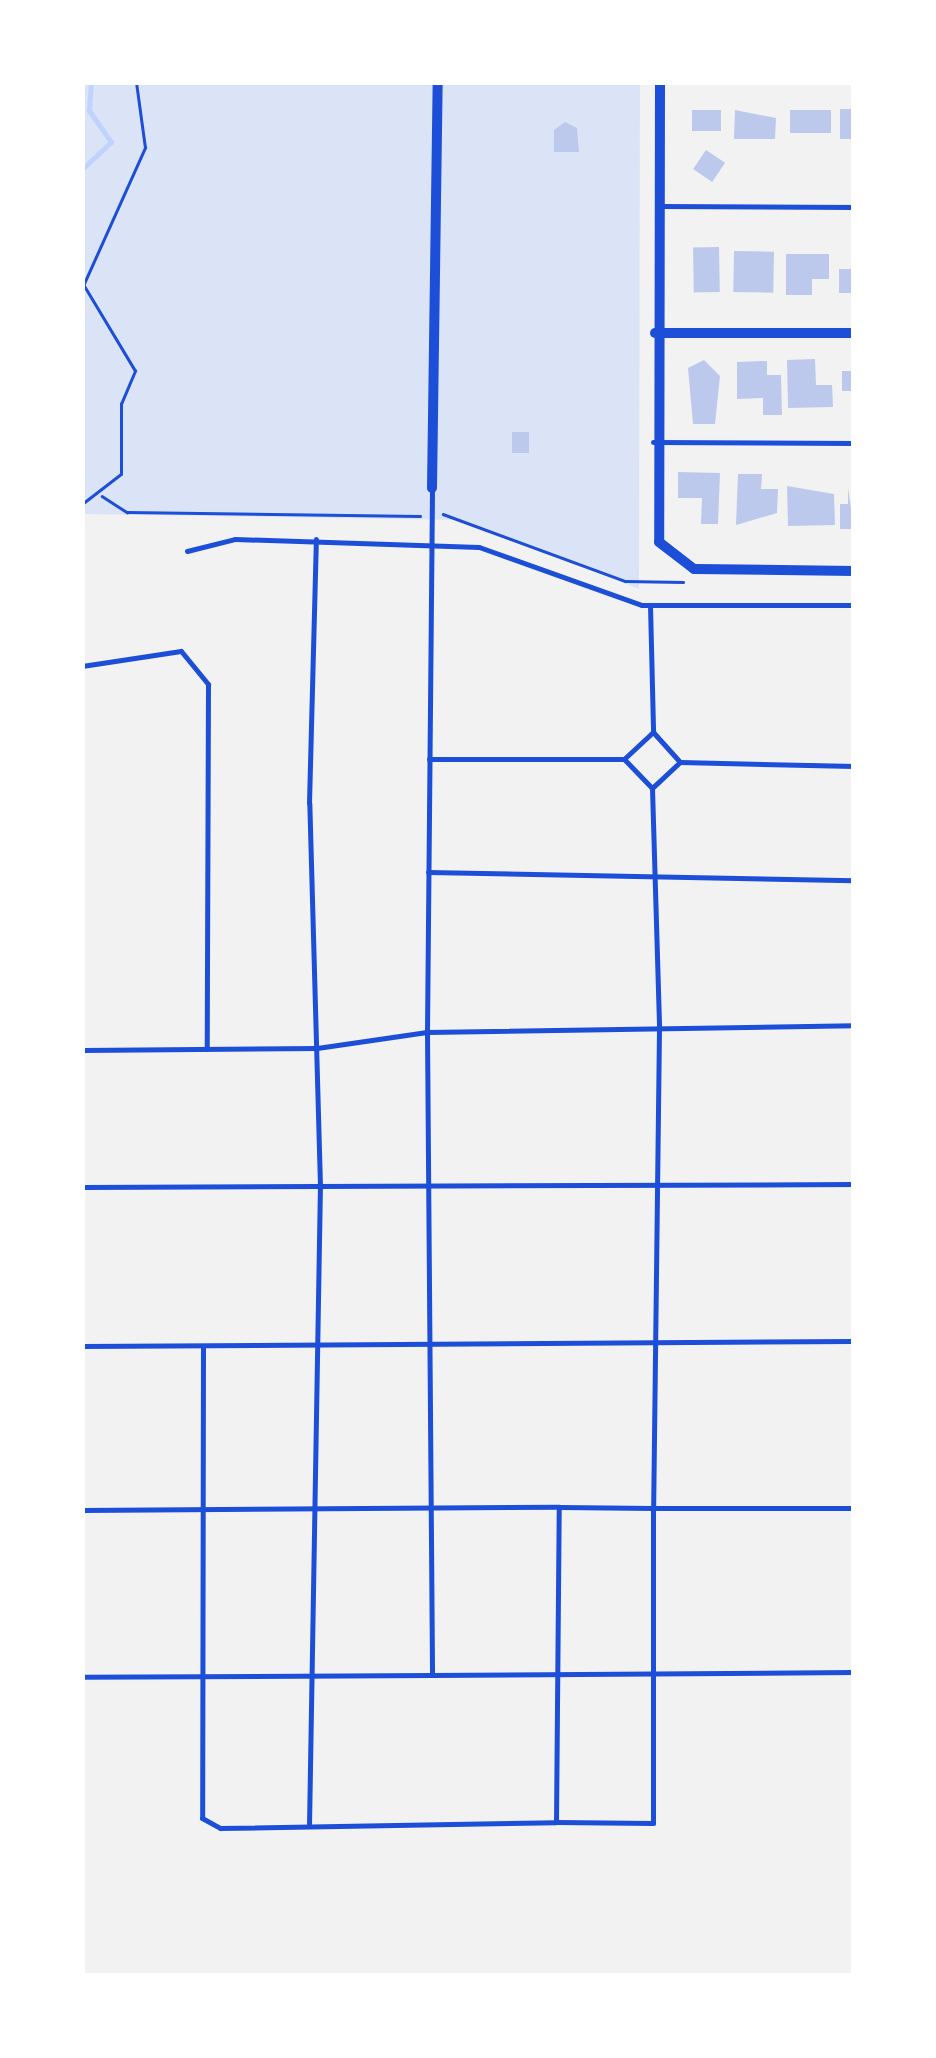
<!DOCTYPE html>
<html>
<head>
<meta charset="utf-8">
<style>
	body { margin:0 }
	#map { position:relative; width:936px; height:2058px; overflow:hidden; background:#f2f2f2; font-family:Montserrat,sans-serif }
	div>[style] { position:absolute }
	.green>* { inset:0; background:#dbe4f7 }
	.stream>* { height:5px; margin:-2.5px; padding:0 2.5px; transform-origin:2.5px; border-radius:2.5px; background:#bfd3fe }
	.building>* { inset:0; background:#bdc9ec; transform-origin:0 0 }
	.path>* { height:2.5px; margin:-1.25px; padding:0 1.25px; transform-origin:1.25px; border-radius:1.25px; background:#1d4ed8 }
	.service>* { height:5px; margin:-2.5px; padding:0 2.5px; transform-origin:2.5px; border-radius:2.5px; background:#1d4ed8 }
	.minor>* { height:10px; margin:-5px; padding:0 5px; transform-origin:5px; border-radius:5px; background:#1d4ed8 }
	span { translate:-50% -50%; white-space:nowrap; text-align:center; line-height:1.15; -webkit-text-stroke:10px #fff; paint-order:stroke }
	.frame { position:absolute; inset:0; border:85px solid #fff; pointer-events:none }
</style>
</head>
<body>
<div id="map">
	<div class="green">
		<i style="clip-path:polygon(83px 83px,640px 83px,639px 589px,462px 520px,83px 514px)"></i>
	</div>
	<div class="stream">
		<i style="left:82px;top:169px;width:40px;rotate:-43deg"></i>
		<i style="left:111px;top:142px;width:39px;rotate:-125deg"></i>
		<i style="left:89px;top:110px;width:28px;rotate:-86deg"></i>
	</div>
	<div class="building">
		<i style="clip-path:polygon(840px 109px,854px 109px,851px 139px,840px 139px)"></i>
		<i style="left:692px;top:110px;width:29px;height:21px"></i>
		<i style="clip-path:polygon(735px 110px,776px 118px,775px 139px,734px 139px)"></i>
		<i style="left:790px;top:110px;width:41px;height:23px"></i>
		<i style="clip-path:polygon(565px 122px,577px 128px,579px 152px,554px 152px,554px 130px)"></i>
		<i style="left:706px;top:150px;width:23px;height:23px;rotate:34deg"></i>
		<i style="left:719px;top:247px;width:45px;height:26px;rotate:89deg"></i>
		<i style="left:734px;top:251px;width:40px;height:41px;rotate:1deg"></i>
		<i style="clip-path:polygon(786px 254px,829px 254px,829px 279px,812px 279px,812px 295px,786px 295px)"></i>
		<i style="left:839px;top:269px;width:15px;height:24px"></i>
		<i style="clip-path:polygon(815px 359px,816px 385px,832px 385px,833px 407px,788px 408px,787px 360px)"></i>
		<i style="clip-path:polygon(704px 360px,720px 376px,715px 424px,693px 424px,688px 368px)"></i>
		<i style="clip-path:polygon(767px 361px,767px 375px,781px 375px,782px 415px,763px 415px,763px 398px,737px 399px,737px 362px)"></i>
		<i style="left:842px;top:371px;width:12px;height:20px"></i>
		<i style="left:512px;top:432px;width:17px;height:21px"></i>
		<i style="clip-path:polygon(678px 472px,720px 473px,718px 524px,701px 524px,702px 498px,678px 498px)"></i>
		<i style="clip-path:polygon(738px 474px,762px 474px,761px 489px,778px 489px,777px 513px,736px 525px)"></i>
		<i style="clip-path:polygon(787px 486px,834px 494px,835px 525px,788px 526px)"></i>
		<i style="clip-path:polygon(848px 488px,854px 529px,840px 529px,840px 504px,848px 504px)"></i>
	</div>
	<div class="path">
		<i style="left:82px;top:288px;width:154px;rotate:-65.8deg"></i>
		<i style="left:145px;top:148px;width:67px;rotate:-97.8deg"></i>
		<i style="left:102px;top:496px;width:30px;rotate:33deg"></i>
		<i style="left:127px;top:512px;width:293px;rotate:0.8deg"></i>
		<i style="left:82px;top:504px;width:49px;rotate:-37.6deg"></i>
		<i style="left:121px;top:474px;width:70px;rotate:-90deg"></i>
		<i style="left:121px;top:404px;width:36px;rotate:-67deg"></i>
		<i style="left:135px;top:371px;width:99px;rotate:-121deg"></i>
		<i style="left:443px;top:514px;width:194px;rotate:20.2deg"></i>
		<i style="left:625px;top:581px;width:58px;rotate:1deg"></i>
	</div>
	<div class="service">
		<i style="left:661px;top:206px;width:193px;rotate:0.3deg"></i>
		<i style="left:653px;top:442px;width:201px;rotate:0.3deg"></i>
		<i style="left:432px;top:491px;width:541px;rotate:90.53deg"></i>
		<i style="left:427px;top:1032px;width:427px;rotate:-0.9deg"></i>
		<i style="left:187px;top:551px;width:49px;rotate:-14deg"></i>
		<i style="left:235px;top:539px;width:244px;rotate:1.9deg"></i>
		<i style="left:479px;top:547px;width:173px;rotate:19.6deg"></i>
		<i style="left:642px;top:605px;width:212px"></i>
		<i style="left:650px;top:605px;width:127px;rotate:88.6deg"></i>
		<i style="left:82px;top:666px;width:100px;rotate:-8.6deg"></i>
		<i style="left:181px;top:651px;width:43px;rotate:50.7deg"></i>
		<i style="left:208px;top:684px;width:365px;rotate:90.2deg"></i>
		<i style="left:429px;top:759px;width:195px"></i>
		<i style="left:854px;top:766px;width:174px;rotate:-178.7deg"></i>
		<i style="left:680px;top:762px;width:38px;rotate:137deg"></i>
		<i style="left:652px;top:788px;width:241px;rotate:88.3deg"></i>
		<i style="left:659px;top:1029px;width:479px;rotate:90.7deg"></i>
		<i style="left:653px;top:1508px;width:315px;rotate:90deg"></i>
		<i style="left:653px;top:1823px;width:97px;rotate:-179.4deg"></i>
		<i style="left:556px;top:1822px;width:315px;rotate:-89.5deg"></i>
		<i style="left:559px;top:1507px;width:94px;rotate:0.6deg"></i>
		<i style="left:653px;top:1508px;width:201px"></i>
		<i style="left:652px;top:788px;width:40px;rotate:-134deg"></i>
		<i style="left:624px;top:759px;width:40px;rotate:-43deg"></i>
		<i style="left:653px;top:732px;width:40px;rotate:48deg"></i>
		<i style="left:428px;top:872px;width:426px;rotate:1.1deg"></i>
		<i style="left:82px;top:1050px;width:235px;rotate:-0.5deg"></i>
		<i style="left:317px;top:1048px;width:111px;rotate:-8.3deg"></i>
		<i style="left:427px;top:1032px;width:643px;rotate:89.55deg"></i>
		<i style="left:432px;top:1675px;width:350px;rotate:179.7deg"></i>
		<i style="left:82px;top:1187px;width:772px;rotate:-0.22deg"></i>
		<i style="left:82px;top:1346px;width:772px;rotate:-0.37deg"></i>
		<i style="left:203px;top:1346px;width:472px;rotate:90.1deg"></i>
		<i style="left:202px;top:1818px;width:21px;rotate:29deg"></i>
		<i style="left:220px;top:1828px;width:336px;rotate:-1deg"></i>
		<i style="left:82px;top:1510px;width:477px;rotate:-0.4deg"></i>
		<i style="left:432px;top:1675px;width:422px;rotate:-0.4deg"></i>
		<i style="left:309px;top:1826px;width:640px;rotate:-89.02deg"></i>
		<i style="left:320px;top:1186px;width:383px;rotate:-91.6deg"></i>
		<i style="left:309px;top:803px;width:264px;rotate:-88.5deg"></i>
	</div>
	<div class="minor">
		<i style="left:660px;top:82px;width:460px;rotate:90.1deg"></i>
		<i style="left:659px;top:542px;width:44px;rotate:37.6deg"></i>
		<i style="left:694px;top:569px;width:160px;rotate:0.7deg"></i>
		<i style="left:655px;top:333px;width:199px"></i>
		<i style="left:432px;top:488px;width:406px;rotate:-89.2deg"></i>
	</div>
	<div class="frame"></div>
</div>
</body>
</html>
